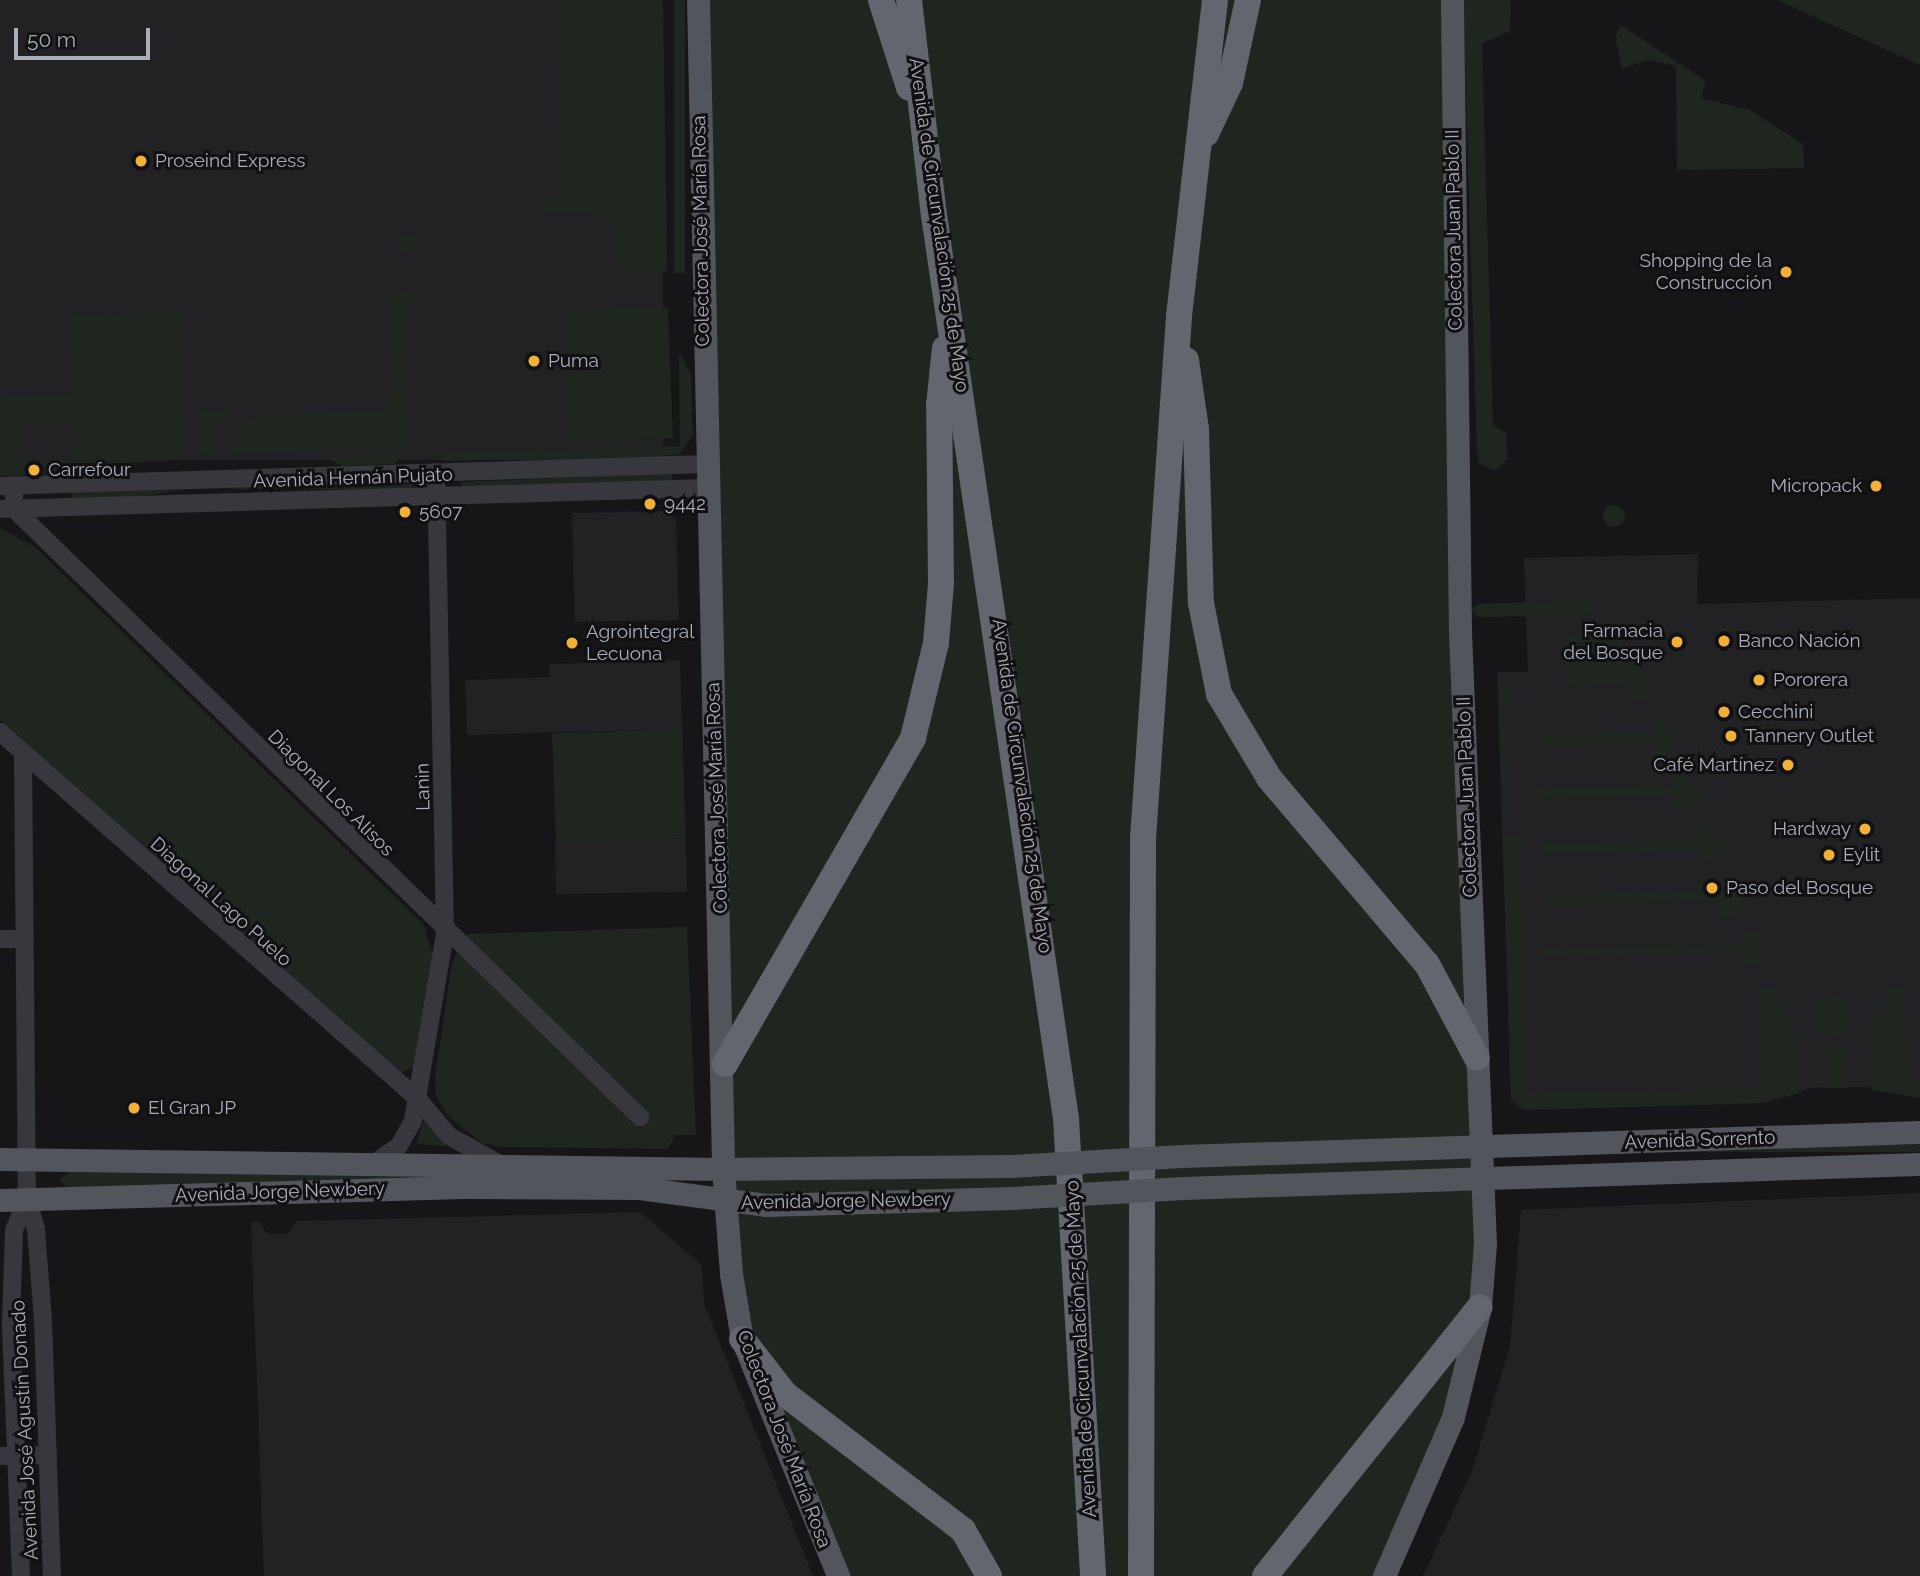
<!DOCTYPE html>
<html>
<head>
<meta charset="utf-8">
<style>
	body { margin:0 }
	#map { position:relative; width:1920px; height:1576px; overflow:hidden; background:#161618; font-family:Raleway,sans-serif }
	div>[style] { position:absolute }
	.built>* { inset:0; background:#222225; transform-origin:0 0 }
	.green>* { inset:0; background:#1e261f; transform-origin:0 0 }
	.round { border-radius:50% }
	.minor>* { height:18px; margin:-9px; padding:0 9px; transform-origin:9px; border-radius:9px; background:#37383d }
	.major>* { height:23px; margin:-11.5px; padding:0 11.5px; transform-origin:11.5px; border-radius:11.5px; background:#53555c }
	.highway>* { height:26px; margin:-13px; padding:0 13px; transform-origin:13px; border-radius:13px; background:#63666e }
	.major-bridge>* { height:23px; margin:-11.5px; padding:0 11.5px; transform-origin:11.5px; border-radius:11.5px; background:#53555c }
	.dots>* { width:19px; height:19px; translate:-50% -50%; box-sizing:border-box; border:4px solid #111113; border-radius:50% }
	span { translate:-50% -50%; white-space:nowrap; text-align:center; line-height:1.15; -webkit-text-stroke:6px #111113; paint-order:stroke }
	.poi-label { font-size:19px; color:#a8adb8 }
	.left { translate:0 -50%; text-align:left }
	.right { translate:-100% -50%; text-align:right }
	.street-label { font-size:19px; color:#a8adb8 }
	.scale { position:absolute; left:14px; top:28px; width:136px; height:32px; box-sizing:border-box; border:4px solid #a8adb8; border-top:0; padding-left:9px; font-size:21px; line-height:24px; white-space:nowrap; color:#a8adb8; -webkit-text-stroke:5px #111113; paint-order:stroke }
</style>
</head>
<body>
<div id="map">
	<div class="built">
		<i style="left:0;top:0;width:663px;height:460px"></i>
		<i style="clip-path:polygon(666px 511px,676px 519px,679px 620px,575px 622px,572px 513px)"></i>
		<i style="clip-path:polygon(1698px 554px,1697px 604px,1920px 598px,1920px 1098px,1867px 1087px,1810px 1088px,1763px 1103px,1523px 1110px,1511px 1099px,1497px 672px,1528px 672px,1524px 558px)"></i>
		<i style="clip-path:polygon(680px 660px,682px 729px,467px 735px,465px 680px,550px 677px,550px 664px)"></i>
		<i style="left:686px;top:838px;width:54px;height:131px;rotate:89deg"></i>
		<i style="clip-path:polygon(1920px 1193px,1920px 1576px,1423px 1576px,1472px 1471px,1510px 1346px,1521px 1210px)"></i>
		<i style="clip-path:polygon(640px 1212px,702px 1265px,704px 1303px,813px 1576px,264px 1576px,251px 1222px,260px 1222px,267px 1234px,287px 1234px,296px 1221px)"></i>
	</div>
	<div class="green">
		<i style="clip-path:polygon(554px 0,663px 0,667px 272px,618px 272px,613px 227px,593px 212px,541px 213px,540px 198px,560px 197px)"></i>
		<i style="left:674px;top:0;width:11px;height:273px"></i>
		<i style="clip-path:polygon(698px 0,1452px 0,1485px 1244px,1453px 1417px,1384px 1576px,838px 1576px,731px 1274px)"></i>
		<i style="clip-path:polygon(1463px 0,1511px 0,1510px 31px,1482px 44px,1493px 425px,1506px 433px,1508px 458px,1495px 471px,1479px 463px,1477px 454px)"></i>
		<i style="clip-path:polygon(1777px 0,1920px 0,1920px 65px)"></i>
		<i style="clip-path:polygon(1621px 25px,1706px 81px,1701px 98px,1750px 110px,1803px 144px,1804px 168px,1677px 170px,1676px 66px,1649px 60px,1622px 69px,1615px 38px)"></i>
		<i style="clip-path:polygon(419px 234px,416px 247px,396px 254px,395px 235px)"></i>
		<i style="clip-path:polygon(397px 289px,414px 292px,404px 329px,409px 447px,232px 452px,235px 430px,251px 417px,383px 410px,393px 390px,388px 297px)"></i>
		<i style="clip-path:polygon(615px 308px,668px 308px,673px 438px,568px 442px,563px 314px)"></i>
		<i style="clip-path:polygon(evenodd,181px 311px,185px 454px,179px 460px,126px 463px,110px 472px,40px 474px,39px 466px,28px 466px,28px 475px,0 476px,0 397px,72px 395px,70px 315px,181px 311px,73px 424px,73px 458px,20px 459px,19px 425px,73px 424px)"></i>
		<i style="clip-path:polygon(679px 352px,691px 375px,693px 435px,678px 455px,444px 461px,432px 453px,680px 446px)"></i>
		<i style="clip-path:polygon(229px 410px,215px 434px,214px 453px,200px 453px,200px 411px)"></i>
		<i style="clip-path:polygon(408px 453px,394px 464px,342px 466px,325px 457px)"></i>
		<i style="clip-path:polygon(672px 473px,672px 482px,463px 488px,460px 482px)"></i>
		<i style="clip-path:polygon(413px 484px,411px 490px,233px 489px,237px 487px)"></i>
		<i style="clip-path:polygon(185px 490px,126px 498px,70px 499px,73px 492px)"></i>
		<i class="round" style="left:1603px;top:505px;width:22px;height:22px"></i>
		<i style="clip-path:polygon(0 528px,35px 547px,424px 925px,433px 955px,414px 1067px,398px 1074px,0 720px)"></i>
		<i style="clip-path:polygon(1590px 599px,1596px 611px,1589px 615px,1478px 617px,1471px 609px,1479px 604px)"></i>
		<i style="clip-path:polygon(1622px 633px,1649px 682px,1646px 699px,1631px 700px,1627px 685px,1565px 687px,1565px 635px)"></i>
		<i style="clip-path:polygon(1517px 688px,1517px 704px,1503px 705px,1507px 835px,1521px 835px,1528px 1093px,1758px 1087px,1757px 990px,1776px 989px,1798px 1038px,1799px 1093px,1763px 1103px,1523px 1110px,1511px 1099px,1498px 689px)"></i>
		<i style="clip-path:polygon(1652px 719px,1666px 721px,1676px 740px,1670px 756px,1653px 757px,1652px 743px,1537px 746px,1537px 736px,1652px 733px)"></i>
		<i style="left:682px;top:729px;width:109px;height:130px;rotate:88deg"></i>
		<i style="clip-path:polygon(1684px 771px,1700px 797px,1693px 808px,1676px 809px,1675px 795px,1539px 799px,1539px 789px,1675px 785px,1675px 772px)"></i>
		<i style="clip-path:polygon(1698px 825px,1712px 826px,1722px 846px,1716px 862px,1699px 862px,1698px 849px,1542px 853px,1542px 843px,1698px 839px)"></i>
		<i style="clip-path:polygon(1729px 877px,1745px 903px,1737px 914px,1720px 915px,1719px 901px,1543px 906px,1543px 896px,1719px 891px,1720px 878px)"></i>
		<i style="clip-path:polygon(687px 927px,696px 1135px,675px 1135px,668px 1149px,504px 1147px,482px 1143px,448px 1116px,436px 1096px,435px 1077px,452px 963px,468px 934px)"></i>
		<i style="clip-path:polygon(1741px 930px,1758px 932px,1767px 952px,1759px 964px,1742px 964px,1741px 951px,1544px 956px,1544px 949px,1741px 944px)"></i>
		<i style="clip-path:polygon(1905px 986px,1909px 1079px,1920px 1079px,1920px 1098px,1871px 1090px,1870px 1034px,1889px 987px)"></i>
		<i class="round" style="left:1814px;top:997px;width:38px;height:38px"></i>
		<i style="clip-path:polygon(1826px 1045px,1843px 1048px,1844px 1088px,1825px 1088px)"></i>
		<i style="clip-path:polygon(424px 1119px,446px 1144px,444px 1146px,416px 1144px)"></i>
		<i style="left:1920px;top:1145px;width:7px;height:392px;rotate:90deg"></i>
		<i style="clip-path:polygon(72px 1170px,669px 1176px,669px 1186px,66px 1187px,60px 1179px)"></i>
	</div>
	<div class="minor">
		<i style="left:0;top:486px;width:706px;rotate:-1.78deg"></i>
		<i style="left:14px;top:486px;width:23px;rotate:90deg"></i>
		<i style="left:14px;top:509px;width:873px;rotate:44.16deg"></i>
		<i style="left:0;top:509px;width:707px;rotate:-1.7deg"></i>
		<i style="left:0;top:732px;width:556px;rotate:41.28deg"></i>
		<i style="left:418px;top:1099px;width:48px;rotate:50deg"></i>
		<i style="left:449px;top:1136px;width:56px;rotate:28.9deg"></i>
		<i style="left:23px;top:754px;width:445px;rotate:89.5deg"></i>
		<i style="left:27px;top:1199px;width:31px;rotate:73deg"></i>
		<i style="left:36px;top:1229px;width:92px;rotate:85.6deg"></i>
		<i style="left:43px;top:1321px;width:255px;rotate:88deg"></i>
		<i style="left:0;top:939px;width:24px"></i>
		<i style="left:376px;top:1162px;width:28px;rotate:-35deg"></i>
		<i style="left:399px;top:1146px;width:29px;rotate:-61deg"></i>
		<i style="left:413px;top:1121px;width:190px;rotate:-80.3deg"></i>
		<i style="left:445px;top:934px;width:462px;rotate:-91.1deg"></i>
		<i style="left:0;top:1456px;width:48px;rotate:-1.2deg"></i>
		<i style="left:21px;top:1576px;width:254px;rotate:-92.3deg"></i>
		<i style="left:11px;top:1322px;width:92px;rotate:-88.1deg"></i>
		<i style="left:14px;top:1230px;width:34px;rotate:-67deg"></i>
	</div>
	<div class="major">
		<i style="left:698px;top:0;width:1169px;rotate:88.77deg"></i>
		<i style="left:723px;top:1169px;width:105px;rotate:85.6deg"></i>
		<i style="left:731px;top:1274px;width:66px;rotate:80.4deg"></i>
		<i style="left:742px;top:1339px;width:256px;rotate:67.9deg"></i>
		<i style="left:1182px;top:1156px;width:738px;rotate:-1.86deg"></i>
		<i style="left:0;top:1159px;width:723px;rotate:0.79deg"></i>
		<i style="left:723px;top:1169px;width:289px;rotate:-0.6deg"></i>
		<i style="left:1183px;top:1188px;width:737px;rotate:-1.87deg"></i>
		<i style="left:0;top:1200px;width:471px;rotate:-1.6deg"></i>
		<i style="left:471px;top:1187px;width:168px;rotate:0.3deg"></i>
		<i style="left:639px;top:1188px;width:128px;rotate:7.6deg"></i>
		<i style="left:766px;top:1205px;width:247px;rotate:-1.6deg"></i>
		<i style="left:1384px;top:1576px;width:173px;rotate:-66.5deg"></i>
		<i style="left:1453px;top:1417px;width:113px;rotate:-76.2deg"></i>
		<i style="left:1480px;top:1307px;width:63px;rotate:-85.5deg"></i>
		<i style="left:1485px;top:1244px;width:614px;rotate:-92.34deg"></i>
		<i style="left:1460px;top:631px;width:631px;rotate:-90.73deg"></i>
	</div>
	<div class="highway">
		<i style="left:881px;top:0;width:92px;rotate:72.3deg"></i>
		<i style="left:909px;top:0;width:216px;rotate:83.4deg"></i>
		<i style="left:934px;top:215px;width:914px;rotate:81.69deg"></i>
		<i style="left:1066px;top:1119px;width:458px;rotate:86.6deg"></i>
		<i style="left:1206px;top:134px;width:56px;rotate:-64.8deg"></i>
		<i style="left:1230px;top:83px;width:85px;rotate:-77.8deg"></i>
		<i style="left:1186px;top:360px;width:70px;rotate:81.8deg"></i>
		<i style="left:1196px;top:429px;width:174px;rotate:88.4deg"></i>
		<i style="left:1201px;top:603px;width:93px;rotate:78.8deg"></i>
		<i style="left:1219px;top:694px;width:98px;rotate:59.2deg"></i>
		<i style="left:1269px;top:778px;width:244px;rotate:49.7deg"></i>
		<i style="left:1427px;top:964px;width:106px;rotate:62deg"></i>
		<i style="left:725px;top:1064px;width:376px;rotate:-60deg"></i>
		<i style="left:913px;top:738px;width:98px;rotate:-76.4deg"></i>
		<i style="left:936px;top:643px;width:60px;rotate:-85.2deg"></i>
		<i style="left:941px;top:583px;width:178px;rotate:-90.6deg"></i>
		<i style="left:939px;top:405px;width:57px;rotate:-84deg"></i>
		<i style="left:742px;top:1339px;width:70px;rotate:52deg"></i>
		<i style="left:785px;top:1394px;width:224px;rotate:37.4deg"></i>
		<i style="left:963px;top:1530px;width:53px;rotate:60.5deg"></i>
		<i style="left:1141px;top:1576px;width:737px;rotate:-89.84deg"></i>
		<i style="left:1143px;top:839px;width:524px;rotate:-86.06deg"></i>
		<i style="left:1179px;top:316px;width:318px;rotate:-83.5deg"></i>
		<i style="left:1265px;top:1576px;width:344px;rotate:-51.4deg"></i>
	</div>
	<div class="major-bridge">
		<i style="left:1012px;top:1166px;width:170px;rotate:-3.4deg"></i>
		<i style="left:1013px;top:1198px;width:170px;rotate:-3.4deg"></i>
	</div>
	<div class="dots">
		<i style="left:141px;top:161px;background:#f2b134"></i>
		<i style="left:1786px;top:272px;background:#f2b134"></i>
		<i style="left:534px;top:361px;background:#f2b134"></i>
		<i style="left:34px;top:470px;background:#f2b134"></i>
		<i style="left:1876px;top:486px;background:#f2b134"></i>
		<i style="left:650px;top:504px;background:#f2b134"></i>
		<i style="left:405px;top:512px;background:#f2b134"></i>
		<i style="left:1724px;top:641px;background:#f2b134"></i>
		<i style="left:1677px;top:642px;background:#f2b134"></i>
		<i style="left:572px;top:643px;background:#f2b134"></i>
		<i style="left:1759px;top:680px;background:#f2b134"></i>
		<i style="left:1724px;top:712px;background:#f2b134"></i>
		<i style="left:1731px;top:736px;background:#f2b134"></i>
		<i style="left:1788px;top:765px;background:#f2b134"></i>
		<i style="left:1865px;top:829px;background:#f2b134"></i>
		<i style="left:1829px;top:855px;background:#f2b134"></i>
		<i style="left:1712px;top:888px;background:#f2b134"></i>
		<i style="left:134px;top:1108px;background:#f2b134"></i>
	</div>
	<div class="poi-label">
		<span class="left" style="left:155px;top:161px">Proseind Express</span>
		<span class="right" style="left:1772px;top:272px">Shopping de la<br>Construcción</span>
		<span class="left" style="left:548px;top:361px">Puma</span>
		<span class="left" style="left:48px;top:470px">Carrefour</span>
		<span class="right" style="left:1862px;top:486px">Micropack</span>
		<span class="left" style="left:664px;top:504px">9442</span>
		<span class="left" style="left:419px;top:512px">5607</span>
		<span class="right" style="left:1663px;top:642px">Farmacia<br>del Bosque</span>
		<span class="left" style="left:586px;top:643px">Agrointegral<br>Lecuona</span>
		<span class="left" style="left:1738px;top:641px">Banco Nación</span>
		<span class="left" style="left:1773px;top:680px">Pororera</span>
		<span class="left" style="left:1738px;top:712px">Cecchini</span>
		<span class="left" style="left:1745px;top:736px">Tannery Outlet</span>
		<span class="right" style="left:1774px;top:765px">Café Martínez</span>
		<span class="right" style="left:1851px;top:829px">Hardway</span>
		<span class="left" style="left:1843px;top:855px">Eylit</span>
		<span class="left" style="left:1726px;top:888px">Paso del Bosque</span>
		<span class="left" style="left:148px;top:1108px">El Gran JP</span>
	</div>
	<div class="street-label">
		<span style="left:939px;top:225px;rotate:82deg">Avenida de Circunvalación 25 de Mayo</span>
		<span style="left:1454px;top:230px;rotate:-91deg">Colectora Juan Pablo II</span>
		<span style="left:701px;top:231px;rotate:-91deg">Colectora José María Rosa</span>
		<span style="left:353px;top:478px;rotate:-2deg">Avenida Hernán Pujato</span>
		<span style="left:1022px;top:786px;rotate:82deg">Avenida de Circunvalación 25 de Mayo</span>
		<span style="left:423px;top:787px;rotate:-91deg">Lanin</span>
		<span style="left:331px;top:793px;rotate:45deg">Diagonal Los Alisos</span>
		<span style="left:1467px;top:797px;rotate:-92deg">Colectora Juan Pablo II</span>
		<span style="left:717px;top:798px;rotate:-92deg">Colectora José María Rosa</span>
		<span style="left:221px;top:902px;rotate:42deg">Diagonal Lago Puelo</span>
		<span style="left:1700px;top:1140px;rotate:-2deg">Avenida Sorrento</span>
		<span style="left:280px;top:1192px;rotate:-2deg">Avenida Jorge Newbery</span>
		<span style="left:846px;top:1201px;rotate:-1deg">Avenida Jorge Newbery</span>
		<span style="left:1081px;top:1349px;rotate:-93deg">Avenida de Circunvalación 25 de Mayo</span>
		<span style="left:25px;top:1430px;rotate:-93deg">Avenida José Agustín Donado</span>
		<span style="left:784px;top:1439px;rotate:69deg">Colectora José María Rosa</span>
	</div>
	<div class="scale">50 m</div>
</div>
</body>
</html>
